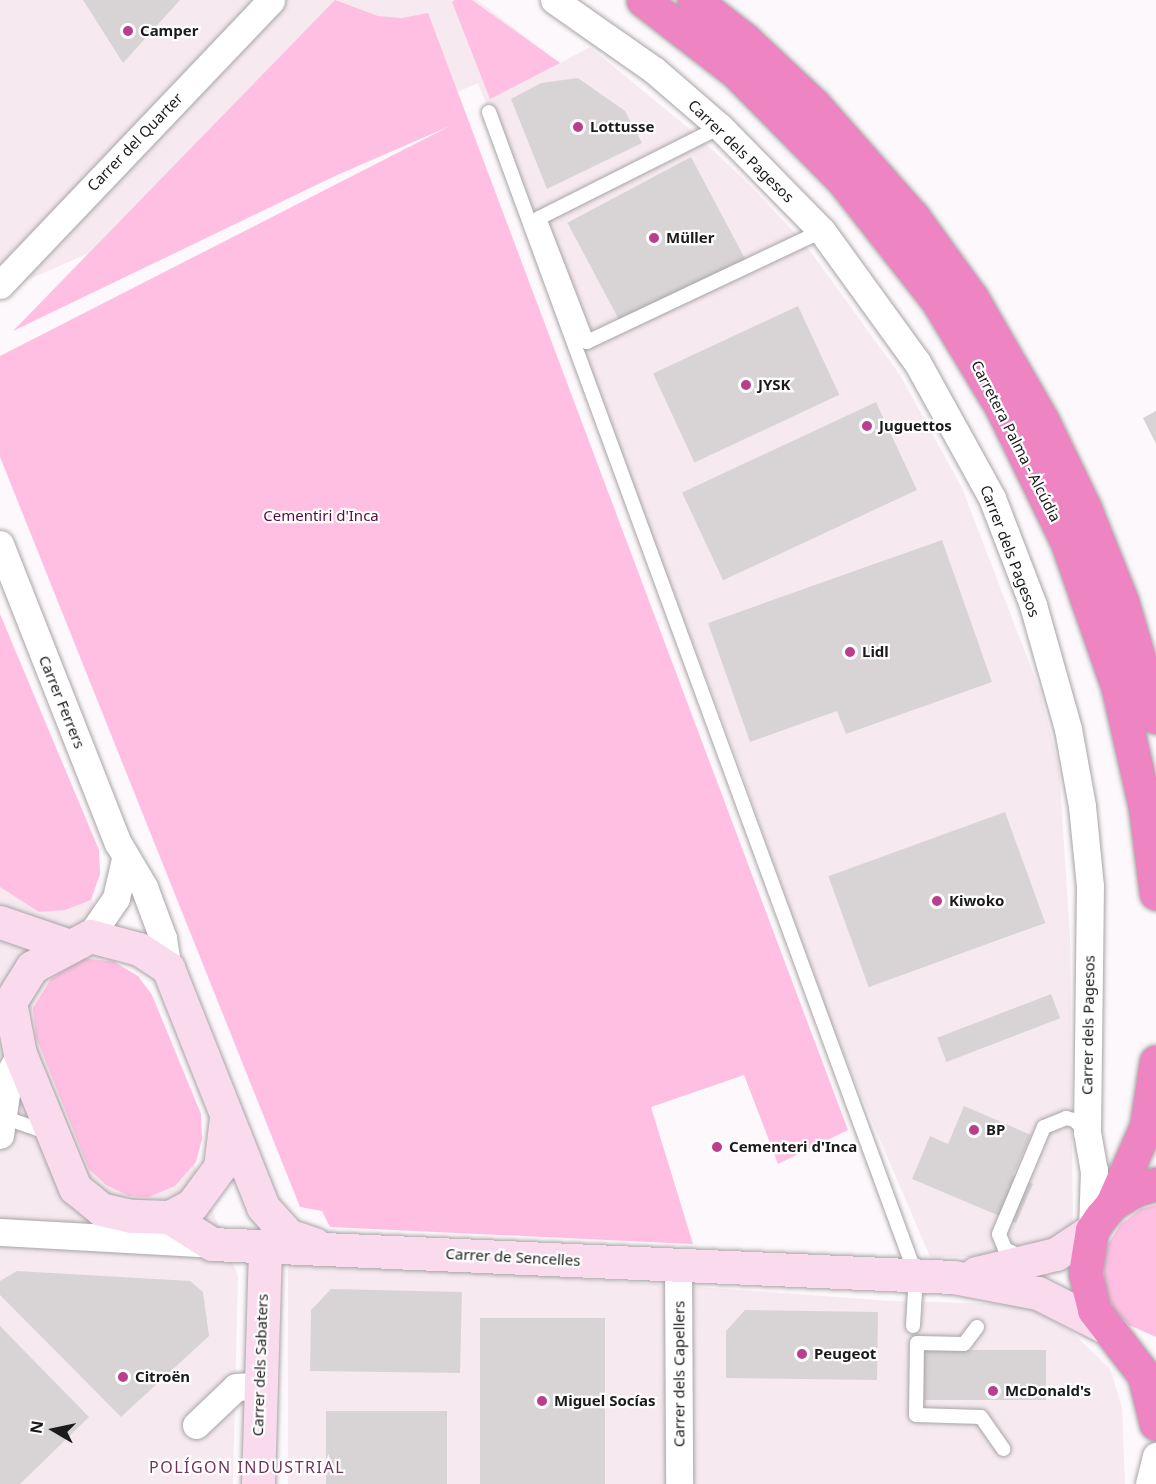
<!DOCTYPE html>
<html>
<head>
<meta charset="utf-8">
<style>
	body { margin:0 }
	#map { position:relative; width:1156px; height:1484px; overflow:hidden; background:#fdf8fb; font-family:"Noto Sans",sans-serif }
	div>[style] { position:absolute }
	.built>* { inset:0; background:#f6eaf0 }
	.green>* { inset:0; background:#ffbfe2 }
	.building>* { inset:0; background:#d8d4d6; transform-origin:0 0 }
	.roads { filter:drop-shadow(0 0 2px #a8a4a6) drop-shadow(0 0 2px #a8a4a6) }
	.lane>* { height:14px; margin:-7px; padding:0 7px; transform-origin:7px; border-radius:7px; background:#fff }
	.street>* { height:27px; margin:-13.5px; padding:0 13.5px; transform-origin:13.5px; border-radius:13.5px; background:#fff }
	.secondary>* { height:33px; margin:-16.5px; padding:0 16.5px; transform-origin:16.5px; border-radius:16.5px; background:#fadaed }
	.highway>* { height:33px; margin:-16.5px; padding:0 16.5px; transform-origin:16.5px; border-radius:16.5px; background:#ee85c2 }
	.dots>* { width:16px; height:16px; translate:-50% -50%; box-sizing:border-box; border:3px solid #fff; border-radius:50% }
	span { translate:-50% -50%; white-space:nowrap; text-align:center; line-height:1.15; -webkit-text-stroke:4.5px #fff; paint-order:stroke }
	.poi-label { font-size:15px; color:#1c1b1c; font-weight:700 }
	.left { translate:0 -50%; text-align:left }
	.street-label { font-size:15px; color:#1c1b1c }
	.park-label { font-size:15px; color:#570b3e }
	.neighbourhood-label { font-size:16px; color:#723359; letter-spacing:1.5px }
	.north { position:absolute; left:24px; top:1400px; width:60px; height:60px; -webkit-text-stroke:4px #fff; paint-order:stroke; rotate:279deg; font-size:16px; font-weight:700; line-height:24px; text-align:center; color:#1c1b1c }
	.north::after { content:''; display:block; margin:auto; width:21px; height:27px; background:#1c1b1c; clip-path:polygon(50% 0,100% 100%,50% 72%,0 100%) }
</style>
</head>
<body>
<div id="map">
	<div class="built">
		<i style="clip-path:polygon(0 0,477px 0,560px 63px,590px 47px,692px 131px,751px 186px,805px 244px,900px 375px,962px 488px,1040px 691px,1059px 767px,1070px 936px,1073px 1233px,988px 1257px,930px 1257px,832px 1027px,733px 748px,478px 83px,0 292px)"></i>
		<i style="clip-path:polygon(0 661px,238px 1276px,233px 1484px,0 1484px)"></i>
		<i style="clip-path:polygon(288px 1257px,891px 1301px,1023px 1304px,1071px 1331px,1110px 1369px,1122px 1407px,1125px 1484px,288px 1484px)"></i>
	</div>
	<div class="green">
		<i style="clip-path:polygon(335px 0,378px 16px,402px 18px,428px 13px,848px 1130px,778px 1164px,744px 1075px,651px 1107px,693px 1244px,330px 1227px,322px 1211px,300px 1207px,0 457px,0 356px,450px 126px,335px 176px,13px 331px)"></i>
		<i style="clip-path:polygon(455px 0,472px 0,560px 63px,490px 99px,452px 2px)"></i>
		<i style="clip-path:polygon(0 614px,99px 850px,100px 874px,91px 900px,65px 910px,39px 912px,0 887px)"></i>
		<i style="clip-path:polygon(84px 958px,114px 962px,138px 976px,152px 995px,201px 1114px,202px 1139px,196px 1162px,175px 1186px,149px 1197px,129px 1196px,106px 1185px,89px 1169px,36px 1037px,33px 1008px,51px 979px)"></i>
		<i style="clip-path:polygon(1156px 1205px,1156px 1337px,1129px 1325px,1114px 1309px,1105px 1289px,1103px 1267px,1108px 1244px,1121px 1224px,1141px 1209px)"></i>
	</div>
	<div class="building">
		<i style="clip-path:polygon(83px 0,180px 0,123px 63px)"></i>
		<i style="clip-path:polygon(578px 78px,625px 111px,642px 143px,547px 189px,511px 99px,541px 83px)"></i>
		<i style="left:691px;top:157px;width:117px;height:140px;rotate:62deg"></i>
		<i style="left:798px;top:306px;width:98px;height:160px;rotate:65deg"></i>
		<i style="left:876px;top:402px;width:97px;height:214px;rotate:65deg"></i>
		<i style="clip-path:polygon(1156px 411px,1156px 444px,1143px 418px)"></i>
		<i style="clip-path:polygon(942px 540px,992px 682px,846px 734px,837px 711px,750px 742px,708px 623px)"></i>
		<i style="left:1005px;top:812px;width:118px;height:188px;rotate:70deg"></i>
		<i style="left:1051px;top:994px;width:26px;height:122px;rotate:69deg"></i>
		<i style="clip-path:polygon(964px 1106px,1031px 1135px,1013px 1175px,1033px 1184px,1016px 1223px,912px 1179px,930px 1136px,948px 1144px)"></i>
		<i style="clip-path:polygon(17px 1271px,190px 1281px,203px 1292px,209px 1336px,121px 1417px,0 1295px,0 1281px)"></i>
		<i style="clip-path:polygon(331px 1289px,462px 1292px,460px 1373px,310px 1371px,311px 1310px)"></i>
		<i style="clip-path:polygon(745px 1310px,878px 1312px,877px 1380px,726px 1378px,726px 1331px)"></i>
		<i style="left:480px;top:1318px;width:125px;height:166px"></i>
		<i style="clip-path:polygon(0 1326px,89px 1417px,20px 1484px,0 1484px)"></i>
		<i style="left:924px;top:1350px;width:122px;height:50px"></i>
		<i style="left:447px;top:1411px;width:73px;height:121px;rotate:90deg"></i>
	</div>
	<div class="roads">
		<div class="lane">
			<i style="left:489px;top:112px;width:1239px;rotate:69.84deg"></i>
			<i style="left:916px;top:1275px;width:51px;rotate:93.4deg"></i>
			<i style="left:720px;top:127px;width:203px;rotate:153.3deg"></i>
			<i style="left:539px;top:218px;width:133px;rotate:68.8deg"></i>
			<i style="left:587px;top:342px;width:260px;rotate:-25.3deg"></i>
			<i style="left:3px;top:1117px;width:49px;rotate:19.2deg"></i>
			<i style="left:1022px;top:1257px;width:19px;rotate:-155deg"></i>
			<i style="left:1005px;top:1249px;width:16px;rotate:-112deg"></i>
			<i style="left:999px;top:1234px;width:116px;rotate:-67.2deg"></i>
			<i style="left:1044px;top:1127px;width:24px;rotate:-22deg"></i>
			<i style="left:1066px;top:1118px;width:8px;rotate:14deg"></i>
			<i style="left:1074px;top:1120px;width:16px;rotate:43deg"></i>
			<i style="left:977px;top:1327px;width:21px;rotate:127deg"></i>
			<i style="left:964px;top:1344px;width:47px;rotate:-178.8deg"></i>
			<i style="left:917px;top:1343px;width:72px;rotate:90.8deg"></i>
			<i style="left:916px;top:1415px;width:65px;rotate:1.8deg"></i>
			<i style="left:981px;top:1417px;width:39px;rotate:55deg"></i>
		</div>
		<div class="street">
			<i style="left:554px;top:0;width:122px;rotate:35deg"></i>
			<i style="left:654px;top:70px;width:87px;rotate:40.8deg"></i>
			<i style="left:720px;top:127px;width:146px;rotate:45.6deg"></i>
			<i style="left:822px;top:231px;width:162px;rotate:54.1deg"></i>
			<i style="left:917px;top:362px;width:155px;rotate:61.1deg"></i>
			<i style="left:992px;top:498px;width:115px;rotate:69deg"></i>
			<i style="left:1033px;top:605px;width:129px;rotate:74.2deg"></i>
			<i style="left:1068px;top:729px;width:78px;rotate:79.7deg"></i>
			<i style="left:1082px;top:806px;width:80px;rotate:84.3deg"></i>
			<i style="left:1090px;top:886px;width:246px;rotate:90.7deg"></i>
			<i style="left:1087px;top:1132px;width:39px;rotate:80deg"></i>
			<i style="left:1094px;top:1170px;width:60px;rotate:91.9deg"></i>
			<i style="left:0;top:285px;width:393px;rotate:-46.4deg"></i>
			<i style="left:0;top:544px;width:321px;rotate:68.5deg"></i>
			<i style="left:118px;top:843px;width:51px;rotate:59.4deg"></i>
			<i style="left:144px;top:887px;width:54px;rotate:69.6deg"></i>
			<i style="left:163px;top:938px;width:30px;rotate:81deg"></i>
			<i style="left:90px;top:936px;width:46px;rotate:-55.6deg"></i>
			<i style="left:116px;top:898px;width:39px;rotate:-77deg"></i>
			<i style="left:0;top:1135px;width:62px;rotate:-81.6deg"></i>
			<i style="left:9px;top:1074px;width:23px;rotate:-61deg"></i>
			<i style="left:0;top:1232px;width:212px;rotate:3.2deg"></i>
			<i style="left:678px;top:1265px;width:219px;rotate:89.7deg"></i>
			<i style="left:196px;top:1425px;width:55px;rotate:-43.5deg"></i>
			<i style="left:236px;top:1387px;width:22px;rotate:-3deg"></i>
			<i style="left:1149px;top:1484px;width:29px;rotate:-76deg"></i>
		</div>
		<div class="secondary">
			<i style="left:0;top:922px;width:71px;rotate:18.9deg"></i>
			<i style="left:226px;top:1118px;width:49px;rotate:97deg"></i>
			<i style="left:220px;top:1167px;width:47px;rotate:126.4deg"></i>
			<i style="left:192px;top:1205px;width:26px;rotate:152deg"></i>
			<i style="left:169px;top:1217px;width:38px;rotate:-178deg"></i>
			<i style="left:131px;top:1216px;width:31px;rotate:-167deg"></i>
			<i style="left:101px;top:1209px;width:33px;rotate:-141deg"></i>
			<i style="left:75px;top:1188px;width:145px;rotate:-112.3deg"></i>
			<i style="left:20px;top:1054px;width:53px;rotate:-100.9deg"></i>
			<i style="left:10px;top:1002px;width:41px;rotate:-57.8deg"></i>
			<i style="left:32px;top:967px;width:66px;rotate:-28.1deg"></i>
			<i style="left:90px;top:936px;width:51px;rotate:14.9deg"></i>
			<i style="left:139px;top:949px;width:35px;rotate:33deg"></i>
			<i style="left:168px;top:968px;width:257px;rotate:68.3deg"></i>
			<i style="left:263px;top:1207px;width:38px;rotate:48deg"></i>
			<i style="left:288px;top:1235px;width:28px;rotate:19deg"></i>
			<i style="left:169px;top:1217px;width:51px;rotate:32.1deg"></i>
			<i style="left:212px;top:1244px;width:742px;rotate:2.55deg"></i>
			<i style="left:953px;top:1277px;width:86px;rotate:10.7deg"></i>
			<i style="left:1038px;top:1293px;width:77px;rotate:26.9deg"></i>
			<i style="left:976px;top:1273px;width:82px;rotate:-13.4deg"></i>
			<i style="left:1056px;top:1254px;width:43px;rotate:-33.7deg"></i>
			<i style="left:258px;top:1484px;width:239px;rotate:-88.3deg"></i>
		</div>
		<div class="highway">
			<i style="left:643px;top:0;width:118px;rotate:37.7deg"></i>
			<i style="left:736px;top:72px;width:151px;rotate:45.3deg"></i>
			<i style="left:842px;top:179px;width:154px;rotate:51.9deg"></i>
			<i style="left:937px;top:300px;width:124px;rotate:58.9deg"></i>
			<i style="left:1001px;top:406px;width:151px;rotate:64.1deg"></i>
			<i style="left:1067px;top:542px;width:155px;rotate:70.7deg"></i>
			<i style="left:1118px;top:688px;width:122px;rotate:77.2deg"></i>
			<i style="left:1145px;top:807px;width:87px;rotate:82.7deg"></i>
			<i style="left:694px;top:0;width:65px;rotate:38.1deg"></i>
			<i style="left:745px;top:40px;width:96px;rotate:43.3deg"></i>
			<i style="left:815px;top:106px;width:148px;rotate:48.6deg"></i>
			<i style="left:913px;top:217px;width:99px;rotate:54.1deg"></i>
			<i style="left:971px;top:297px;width:142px;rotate:60deg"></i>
			<i style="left:1042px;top:420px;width:99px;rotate:64.2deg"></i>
			<i style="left:1085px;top:509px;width:100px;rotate:68.3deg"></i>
			<i style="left:1122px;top:602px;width:120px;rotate:73.5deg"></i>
			<i style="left:1156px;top:1184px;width:22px;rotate:164deg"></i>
			<i style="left:1135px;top:1190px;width:27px;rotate:149deg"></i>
			<i style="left:1112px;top:1204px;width:17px;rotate:130deg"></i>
			<i style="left:1101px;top:1217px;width:16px;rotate:125deg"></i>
			<i style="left:1092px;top:1230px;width:44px;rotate:99.2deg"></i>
			<i style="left:1085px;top:1273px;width:38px;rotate:76deg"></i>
			<i style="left:1094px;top:1310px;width:82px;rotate:52.4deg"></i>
			<i style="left:1144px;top:1375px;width:50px;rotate:76.2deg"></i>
			<i style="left:1112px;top:1204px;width:84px;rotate:-66.2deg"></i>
			<i style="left:1146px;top:1127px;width:66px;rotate:-81.3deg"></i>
		</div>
	</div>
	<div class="dots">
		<i style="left:128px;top:31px;background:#bb3e8e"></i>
		<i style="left:578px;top:127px;background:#bb3e8e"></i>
		<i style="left:654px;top:238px;background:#bb3e8e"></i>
		<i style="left:746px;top:385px;background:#bb3e8e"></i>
		<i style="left:867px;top:426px;background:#bb3e8e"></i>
		<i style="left:850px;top:652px;background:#bb3e8e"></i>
		<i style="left:937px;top:901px;background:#bb3e8e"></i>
		<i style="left:974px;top:1130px;background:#bb3e8e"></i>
		<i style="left:717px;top:1147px;background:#bb3e8e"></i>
		<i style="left:802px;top:1354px;background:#bb3e8e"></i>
		<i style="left:123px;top:1377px;background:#bb3e8e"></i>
		<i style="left:993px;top:1391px;background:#bb3e8e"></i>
		<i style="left:542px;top:1401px;background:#bb3e8e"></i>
	</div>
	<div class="poi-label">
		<span class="left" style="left:140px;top:31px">Camper</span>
		<span class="left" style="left:590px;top:127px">Lottusse</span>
		<span class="left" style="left:666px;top:238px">Müller</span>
		<span class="left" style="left:758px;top:385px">JYSK</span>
		<span class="left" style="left:879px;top:426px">Juguettos</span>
		<span class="left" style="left:862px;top:652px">Lidl</span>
		<span class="left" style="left:949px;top:901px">Kiwoko</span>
		<span class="left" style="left:986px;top:1130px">BP</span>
		<span class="left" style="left:729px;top:1147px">Cementeri d'Inca</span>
		<span class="left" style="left:814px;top:1354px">Peugeot</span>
		<span class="left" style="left:135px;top:1377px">Citroën</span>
		<span class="left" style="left:1005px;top:1391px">McDonald's</span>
		<span class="left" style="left:554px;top:1401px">Miguel Socías</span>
	</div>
	<div class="street-label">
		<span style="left:135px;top:142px;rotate:-46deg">Carrer del Quarter</span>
		<span style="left:741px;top:151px;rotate:44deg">Carrer dels Pagesos</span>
		<span style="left:1016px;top:441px;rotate:63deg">Carretera Palma - Alcúdia</span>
		<span style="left:1010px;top:551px;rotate:69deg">Carrer dels Pagesos</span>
		<span style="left:62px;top:702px;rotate:68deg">Carrer Ferrers</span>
		<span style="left:1088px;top:1025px;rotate:-89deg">Carrer dels Pagesos</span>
		<span style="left:513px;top:1257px;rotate:3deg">Carrer de Sencelles</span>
		<span style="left:260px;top:1365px;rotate:-88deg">Carrer dels Sabaters</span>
		<span style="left:679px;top:1374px;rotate:-90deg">Carrer dels Capellers</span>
	</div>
	<div class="park-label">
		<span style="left:321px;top:516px">Cementiri d'Inca</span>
	</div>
	<div class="neighbourhood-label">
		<span style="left:247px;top:1467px">POLÍGON INDUSTRIAL</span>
	</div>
	<div class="north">N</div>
</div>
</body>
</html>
